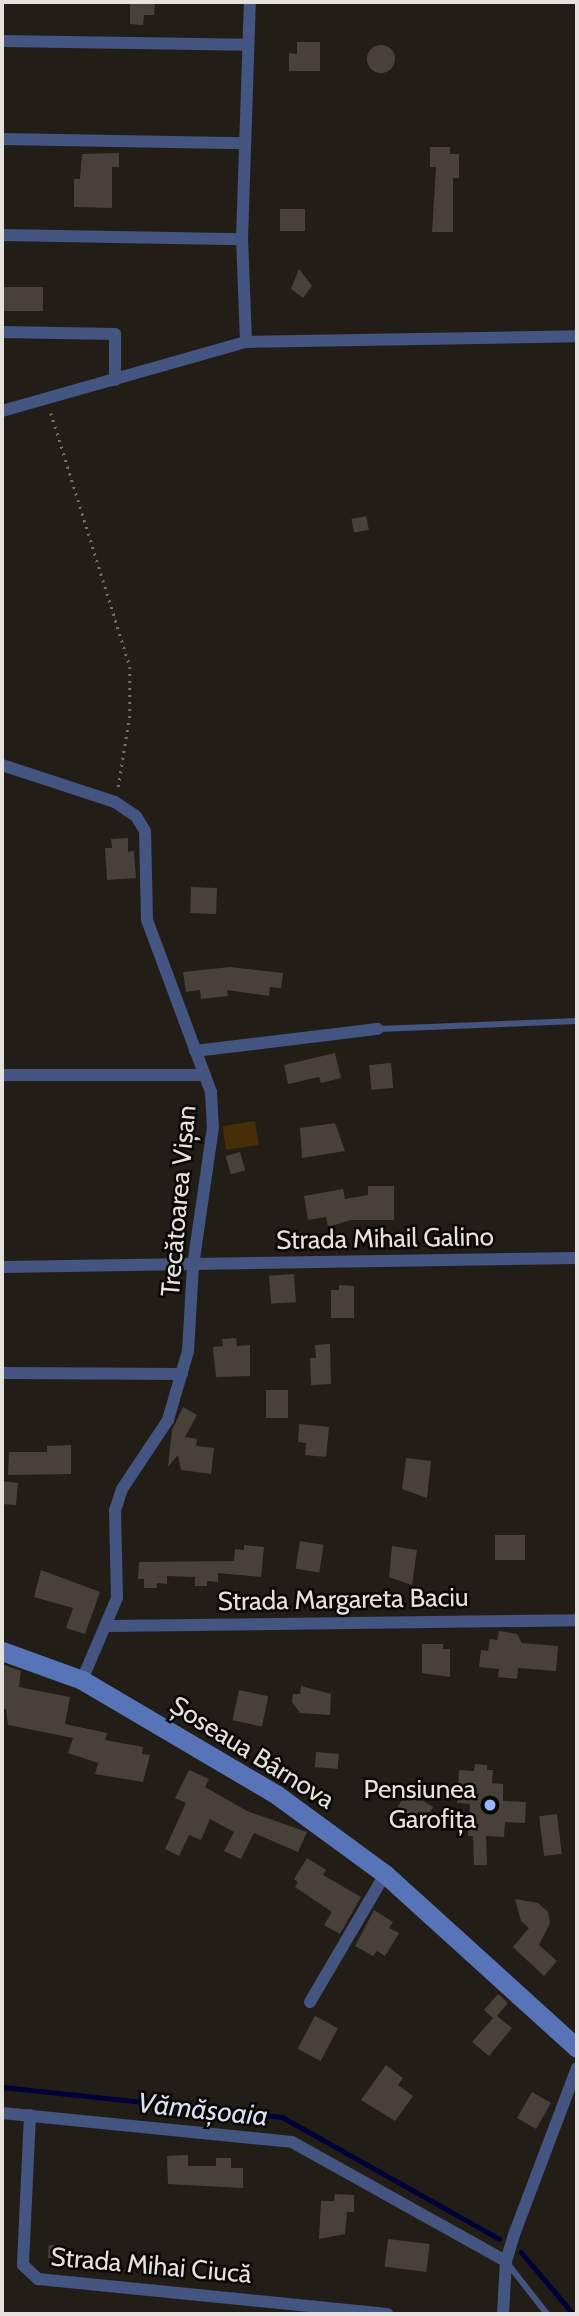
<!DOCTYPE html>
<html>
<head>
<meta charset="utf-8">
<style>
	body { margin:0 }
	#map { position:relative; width:579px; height:2316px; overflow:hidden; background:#231d17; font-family:Cabin,sans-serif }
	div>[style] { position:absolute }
	.green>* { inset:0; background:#472e06; transform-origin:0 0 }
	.stream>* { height:5px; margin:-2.5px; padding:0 2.5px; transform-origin:2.5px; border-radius:2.5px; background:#010036 }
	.building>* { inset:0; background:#474139; transform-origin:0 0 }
	.round { border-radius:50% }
	.path>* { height:2.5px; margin-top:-1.25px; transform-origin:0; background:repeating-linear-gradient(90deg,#736e69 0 2px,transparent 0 7px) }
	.lane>* { height:6px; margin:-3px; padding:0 3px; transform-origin:3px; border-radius:3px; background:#435580 }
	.street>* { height:12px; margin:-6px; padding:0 6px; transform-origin:6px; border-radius:6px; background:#435580 }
	.secondary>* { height:19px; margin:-9.5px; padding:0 9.5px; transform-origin:9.5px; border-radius:9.5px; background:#5874b8 }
	.dots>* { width:19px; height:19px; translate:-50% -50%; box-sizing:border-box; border:4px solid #0a0806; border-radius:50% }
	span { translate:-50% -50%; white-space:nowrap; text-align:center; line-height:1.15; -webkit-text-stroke:5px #0a0806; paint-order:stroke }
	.street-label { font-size:26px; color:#e5e1dd }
	.poi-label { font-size:26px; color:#e5e1dd }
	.right { translate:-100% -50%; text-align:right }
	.water-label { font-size:28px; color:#d7dff1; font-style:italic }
	.frame { position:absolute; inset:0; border:4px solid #e5e1dd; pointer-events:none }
</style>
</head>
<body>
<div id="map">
	<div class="green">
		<i style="left:255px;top:1121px;width:24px;height:33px;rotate:81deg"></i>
	</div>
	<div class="stream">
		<i style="left:2px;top:2087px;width:282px;rotate:6.1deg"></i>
		<i style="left:282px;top:2117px;width:249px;rotate:29.3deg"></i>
		<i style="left:521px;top:2252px;width:81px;rotate:50deg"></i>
	</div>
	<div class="building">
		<i style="clip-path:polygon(130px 2px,155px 2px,154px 15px,144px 15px,143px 25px,130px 24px)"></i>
		<i style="clip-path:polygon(297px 42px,320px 42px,320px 71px,289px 71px,289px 53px,297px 54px)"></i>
		<i class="round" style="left:367px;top:45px;width:28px;height:28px"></i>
		<i style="clip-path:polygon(430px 147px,450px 147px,450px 154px,459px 154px,459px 178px,453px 178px,453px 232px,432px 232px,436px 167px,430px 167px)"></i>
		<i style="clip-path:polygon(119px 153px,119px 167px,112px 167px,112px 208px,74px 207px,74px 179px,80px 179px,82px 154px)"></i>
		<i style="left:280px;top:209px;width:25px;height:22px"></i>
		<i style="clip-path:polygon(299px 269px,312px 286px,303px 298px,291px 289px)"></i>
		<i style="left:2px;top:287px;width:41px;height:24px"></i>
		<i style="left:366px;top:516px;width:14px;height:15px;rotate:78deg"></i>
		<i style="clip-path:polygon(128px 838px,128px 852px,134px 851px,136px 878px,107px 880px,105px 848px,112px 848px,111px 839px)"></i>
		<i style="left:191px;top:887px;width:26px;height:26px;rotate:2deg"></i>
		<i style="clip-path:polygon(230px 967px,283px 973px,281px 988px,270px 987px,269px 996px,227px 990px,228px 996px,201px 999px,200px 990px,186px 992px,183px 972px)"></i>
		<i style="clip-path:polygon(335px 1053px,341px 1078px,321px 1083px,319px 1077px,288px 1084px,284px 1065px)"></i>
		<i style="left:391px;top:1063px;width:25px;height:22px;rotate:85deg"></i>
		<i style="clip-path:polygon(335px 1123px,345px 1151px,302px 1158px,300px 1128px)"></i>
		<i style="left:240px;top:1152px;width:19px;height:15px;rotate:74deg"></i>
		<i style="clip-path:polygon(368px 1186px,394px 1186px,394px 1220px,351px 1220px,328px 1227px,326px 1217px,308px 1220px,304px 1196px,343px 1189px,345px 1199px,368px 1195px)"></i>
		<i style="left:294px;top:1274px;width:28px;height:25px;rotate:86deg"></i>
		<i style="clip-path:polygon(339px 1285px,354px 1286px,354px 1318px,331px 1318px,331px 1290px,339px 1290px)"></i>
		<i style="clip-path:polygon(236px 1338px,237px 1346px,250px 1345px,250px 1376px,216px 1377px,213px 1347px,223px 1346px,222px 1339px)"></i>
		<i style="clip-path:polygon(330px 1344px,331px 1384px,311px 1385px,310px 1358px,316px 1358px,315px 1345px)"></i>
		<i style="left:266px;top:1390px;width:22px;height:28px"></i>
		<i style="clip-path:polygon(183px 1407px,197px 1415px,185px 1437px,197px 1439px,196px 1446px,214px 1448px,211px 1474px,181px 1470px,178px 1455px,168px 1467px,172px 1430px)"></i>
		<i style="clip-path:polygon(299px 1424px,329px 1427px,326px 1457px,305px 1455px,306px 1443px,298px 1442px)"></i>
		<i style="clip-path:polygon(71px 1445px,71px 1474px,8px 1475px,9px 1452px,47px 1452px,47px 1446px)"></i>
		<i style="clip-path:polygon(406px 1458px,431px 1461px,427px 1498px,402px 1489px)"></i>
		<i style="clip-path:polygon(2px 1481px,18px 1483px,16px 1505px,2px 1504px)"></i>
		<i style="left:495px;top:1535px;width:30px;height:25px"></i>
		<i style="left:300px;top:1541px;width:24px;height:28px;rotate:9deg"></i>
		<i style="clip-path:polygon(244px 1545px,264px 1547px,261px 1577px,218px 1573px,218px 1582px,207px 1581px,207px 1586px,195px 1586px,195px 1577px,167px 1576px,167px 1584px,157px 1583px,157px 1588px,144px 1588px,144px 1579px,138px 1579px,139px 1562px,234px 1561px,235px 1549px,244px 1550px)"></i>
		<i style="clip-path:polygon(392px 1546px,417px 1550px,412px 1585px,389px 1577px)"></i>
		<i style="clip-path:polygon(41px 1570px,100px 1592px,85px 1634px,66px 1628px,73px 1608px,34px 1597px)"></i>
		<i style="clip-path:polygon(499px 1631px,517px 1634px,522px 1643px,558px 1646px,556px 1671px,518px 1668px,517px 1679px,498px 1677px,499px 1669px,479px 1667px,481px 1650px,488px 1651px,490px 1639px,497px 1640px)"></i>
		<i style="clip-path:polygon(422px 1644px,443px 1644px,443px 1649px,450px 1649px,450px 1677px,422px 1673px)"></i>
		<i style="clip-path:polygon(2px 1664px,21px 1671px,19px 1687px,70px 1697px,65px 1724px,107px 1733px,105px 1740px,143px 1747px,142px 1754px,150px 1755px,143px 1782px,95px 1774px,98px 1763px,68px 1753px,73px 1738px,8px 1725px,6px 1709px,2px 1709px)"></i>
		<i style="clip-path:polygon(301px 1686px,331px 1694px,330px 1715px,300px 1713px,292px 1702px,293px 1694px,300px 1694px)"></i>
		<i style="left:239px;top:1690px;width:30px;height:31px;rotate:12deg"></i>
		<i style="left:316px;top:1752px;width:23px;height:15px;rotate:5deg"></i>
		<i style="clip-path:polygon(475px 1764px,487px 1765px,487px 1770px,493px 1770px,492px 1783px,503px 1784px,503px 1801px,526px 1802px,525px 1823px,505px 1822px,504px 1837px,486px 1836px,487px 1865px,474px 1865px,473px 1836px,468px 1836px,470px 1804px,457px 1803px,459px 1770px,474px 1771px)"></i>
		<i style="clip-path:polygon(189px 1770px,209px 1779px,205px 1787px,247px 1811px,307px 1832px,298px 1852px,254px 1833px,241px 1859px,224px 1851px,234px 1832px,210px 1819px,201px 1840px,189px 1835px,179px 1856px,165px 1849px,186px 1803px,175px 1798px)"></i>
		<i style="left:408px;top:1791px;width:30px;height:23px;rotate:33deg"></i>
		<i style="left:557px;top:1814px;width:40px;height:18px;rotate:83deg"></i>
		<i style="clip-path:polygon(307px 1858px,326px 1870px,323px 1875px,361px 1897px,340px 1934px,324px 1925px,332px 1912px,295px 1887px,298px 1882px,294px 1879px)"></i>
		<i style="clip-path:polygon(515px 1899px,538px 1903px,548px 1912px,550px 1923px,539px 1945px,557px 1961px,544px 1976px,513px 1947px,529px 1928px,521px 1921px)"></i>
		<i style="clip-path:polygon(374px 1910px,393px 1922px,389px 1928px,399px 1933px,385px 1956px,377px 1951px,373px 1956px,355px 1946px)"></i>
		<i style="clip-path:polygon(498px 1994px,508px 2003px,497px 2016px,512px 2028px,489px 2056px,472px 2042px,493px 2018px,484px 2010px)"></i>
		<i style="left:315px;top:2016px;width:26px;height:37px;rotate:28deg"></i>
		<i style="clip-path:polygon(386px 2065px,403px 2078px,398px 2085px,413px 2096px,395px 2121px,361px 2100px)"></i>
		<i style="left:532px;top:2092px;width:22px;height:30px;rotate:30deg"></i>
		<i style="clip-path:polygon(188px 2155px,188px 2166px,216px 2166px,216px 2158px,231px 2158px,231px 2168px,243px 2168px,243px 2188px,168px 2184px,167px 2156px)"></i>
		<i style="clip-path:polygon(335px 2194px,354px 2195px,354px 2212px,347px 2212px,345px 2234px,319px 2239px,321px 2201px,334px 2201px)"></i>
		<i style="left:388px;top:2239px;width:42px;height:28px;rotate:7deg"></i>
		<i style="left:49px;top:2245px;width:16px;height:13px;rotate:4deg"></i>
	</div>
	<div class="path">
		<i style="left:51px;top:413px;width:266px;rotate:72.7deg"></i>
		<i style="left:130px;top:667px;width:49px;rotate:90deg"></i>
		<i style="left:130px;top:716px;width:74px;rotate:99.3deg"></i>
	</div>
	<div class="lane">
		<i style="left:378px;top:1029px;width:199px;rotate:-2.3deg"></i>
		<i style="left:508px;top:2264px;width:63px;rotate:52deg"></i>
	</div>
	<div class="street">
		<i style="left:2px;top:41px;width:244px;rotate:0.9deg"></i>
		<i style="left:2px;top:139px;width:241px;rotate:1deg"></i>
		<i style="left:2px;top:235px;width:240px;rotate:1deg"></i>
		<i style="left:2px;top:332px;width:113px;rotate:1deg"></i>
		<i style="left:115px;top:334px;width:46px;rotate:90deg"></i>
		<i style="left:246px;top:342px;width:103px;rotate:-92.2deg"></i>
		<i style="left:242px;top:239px;width:237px;rotate:-88.1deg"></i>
		<i style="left:2px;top:411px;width:254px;rotate:-15.8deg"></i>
		<i style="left:246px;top:342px;width:331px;rotate:-1deg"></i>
		<i style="left:2px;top:765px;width:119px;rotate:18.1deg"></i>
		<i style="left:115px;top:802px;width:25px;rotate:34deg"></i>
		<i style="left:136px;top:816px;width:17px;rotate:59deg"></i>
		<i style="left:145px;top:831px;width:89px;rotate:88.7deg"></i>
		<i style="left:147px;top:920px;width:184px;rotate:69.6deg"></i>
		<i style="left:211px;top:1092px;width:35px;rotate:87deg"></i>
		<i style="left:213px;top:1127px;width:139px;rotate:98.2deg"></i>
		<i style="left:193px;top:1265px;width:86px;rotate:93.3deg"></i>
		<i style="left:188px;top:1351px;width:72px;rotate:106.2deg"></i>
		<i style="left:168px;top:1420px;width:83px;rotate:123.7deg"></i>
		<i style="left:122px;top:1489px;width:22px;rotate:108deg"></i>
		<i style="left:115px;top:1510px;width:88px;rotate:88.7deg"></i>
		<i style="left:117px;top:1598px;width:89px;rotate:113.1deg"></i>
		<i style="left:195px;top:1051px;width:184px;rotate:-6.9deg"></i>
		<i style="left:2px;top:1075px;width:203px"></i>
		<i style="left:2px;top:1267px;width:575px;rotate:-0.9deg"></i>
		<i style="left:2px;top:1373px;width:180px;rotate:0.3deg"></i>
		<i style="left:109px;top:1626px;width:468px;rotate:-0.7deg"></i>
		<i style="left:310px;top:2002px;width:148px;rotate:-59.6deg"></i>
		<i style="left:2px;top:2113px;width:291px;rotate:5.7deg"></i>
		<i style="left:292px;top:2142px;width:245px;rotate:29.1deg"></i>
		<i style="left:30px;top:2115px;width:150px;rotate:92.7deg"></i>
		<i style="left:23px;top:2265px;width:21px;rotate:43deg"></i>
		<i style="left:38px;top:2279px;width:351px;rotate:5.7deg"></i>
		<i style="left:503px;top:2314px;width:53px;rotate:-86.8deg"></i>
		<i style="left:506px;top:2261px;width:30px;rotate:-73deg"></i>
		<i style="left:515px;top:2232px;width:175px;rotate:-69.3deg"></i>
	</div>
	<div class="secondary">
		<i style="left:2px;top:1651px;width:85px;rotate:19.9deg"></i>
		<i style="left:82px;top:1680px;width:226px;rotate:30.5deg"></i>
		<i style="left:277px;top:1795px;width:134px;rotate:36.2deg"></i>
		<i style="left:385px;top:1874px;width:259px;rotate:42.2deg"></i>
	</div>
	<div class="dots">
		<i style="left:490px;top:1805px;background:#97b6fd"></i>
	</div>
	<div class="street-label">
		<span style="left:179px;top:1201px;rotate:-85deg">Trecătoarea Vișan</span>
		<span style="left:385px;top:1239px;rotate:-1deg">Strada Mihail Galino</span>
		<span style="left:343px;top:1600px;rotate:-1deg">Strada Margareta Baciu</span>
		<span style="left:252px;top:1753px;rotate:32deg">Șoseaua Bârnova</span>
		<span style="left:151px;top:2266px;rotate:5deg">Strada Mihai Ciucă</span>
	</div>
	<div class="poi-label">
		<span class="right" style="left:476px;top:1805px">Pensiunea<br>Garofița</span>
	</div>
	<div class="water-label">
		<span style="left:203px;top:2109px;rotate:6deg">Vămășoaia</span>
	</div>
	<div class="frame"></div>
</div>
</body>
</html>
